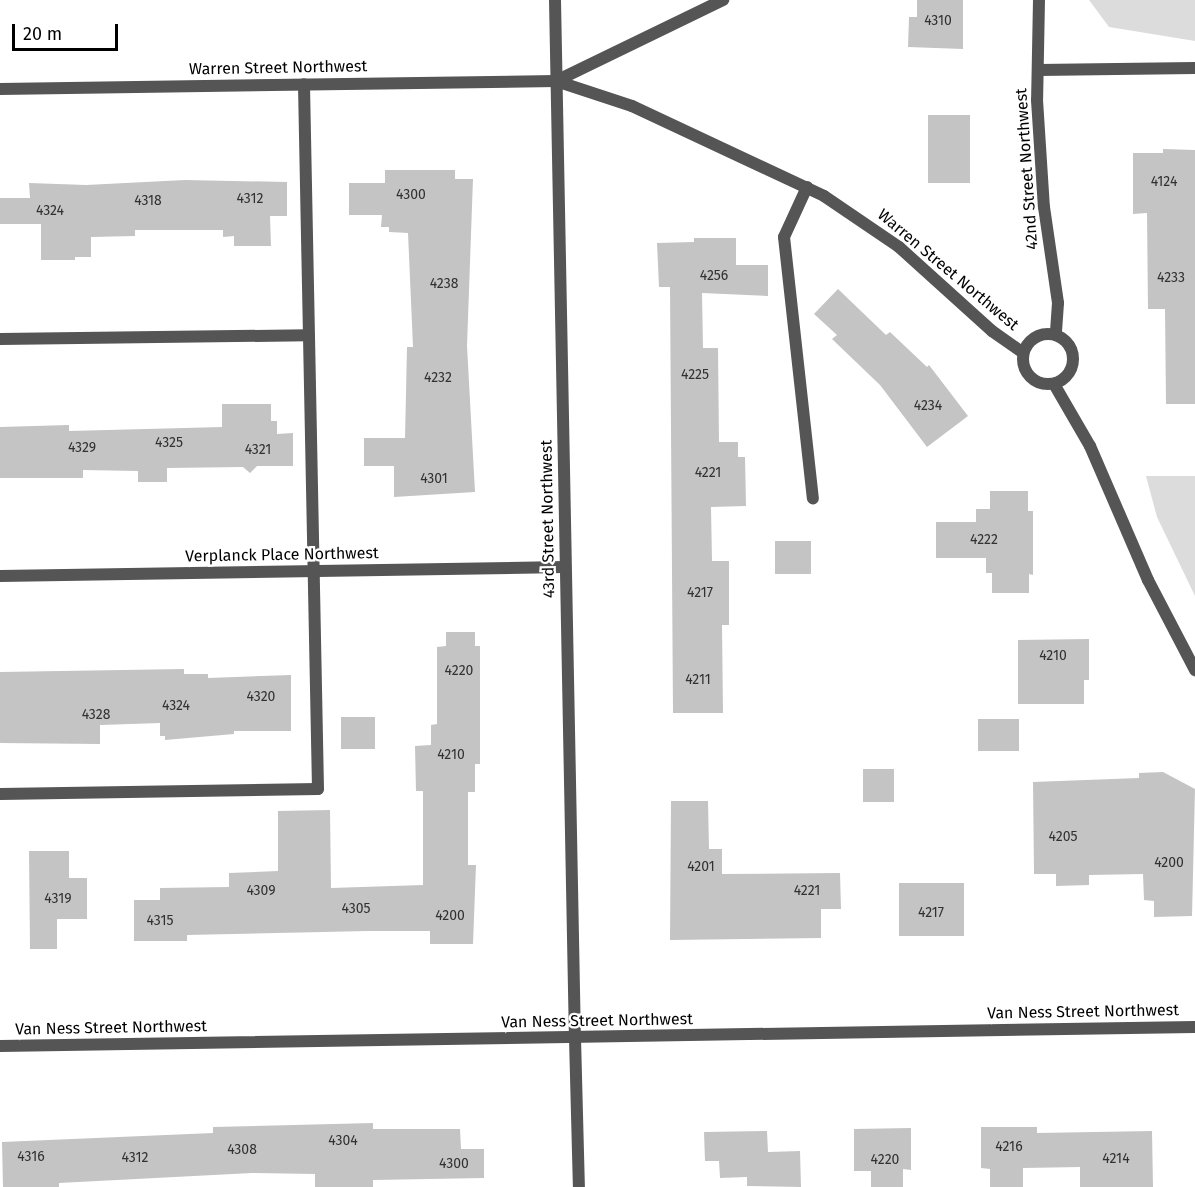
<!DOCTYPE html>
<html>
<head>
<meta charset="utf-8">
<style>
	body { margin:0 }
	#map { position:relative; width:1195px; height:1187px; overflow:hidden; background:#fff; font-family:"Fira Sans",sans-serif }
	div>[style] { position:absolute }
	.green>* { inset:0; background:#dcdcdc }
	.building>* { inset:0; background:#c4c4c4; transform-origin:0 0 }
	.service>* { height:12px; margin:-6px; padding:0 6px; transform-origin:6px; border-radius:6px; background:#555 }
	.minor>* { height:12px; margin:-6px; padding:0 6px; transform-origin:6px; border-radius:6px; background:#555 }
	.minor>.ring { margin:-6px; padding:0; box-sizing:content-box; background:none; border:12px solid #555; border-radius:50% }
	.tertiary>* { height:12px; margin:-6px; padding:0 6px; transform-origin:6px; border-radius:6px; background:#555 }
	span { translate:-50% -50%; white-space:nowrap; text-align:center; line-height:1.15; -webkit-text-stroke:4.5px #fff; paint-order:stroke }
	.number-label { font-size:14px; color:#313131 }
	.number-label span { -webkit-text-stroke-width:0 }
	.street-label { font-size:16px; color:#000 }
	.scale { position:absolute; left:12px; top:24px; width:106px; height:27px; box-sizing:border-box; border:3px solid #000; border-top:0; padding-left:8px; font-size:18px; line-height:21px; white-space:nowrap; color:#000; -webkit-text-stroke:4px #fff; paint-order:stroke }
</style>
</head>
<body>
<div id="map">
	<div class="green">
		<i style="clip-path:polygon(1089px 0,1195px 0,1195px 41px,1109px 27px)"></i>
		<i style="clip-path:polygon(1146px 476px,1195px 476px,1195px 596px,1157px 517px)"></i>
	</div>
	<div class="building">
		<i style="clip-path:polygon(917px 0,963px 0,963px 49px,908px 47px,909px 17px,917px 17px)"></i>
		<i style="left:928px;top:115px;width:42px;height:68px"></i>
		<i style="clip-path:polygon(1163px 149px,1195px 150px,1195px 404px,1166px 404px,1165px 309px,1148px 309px,1147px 213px,1133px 214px,1133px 153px,1163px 153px)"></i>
		<i style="clip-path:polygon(385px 170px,455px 170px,455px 179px,473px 179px,467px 346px,475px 492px,394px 497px,394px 466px,364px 466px,364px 438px,405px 438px,407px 347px,413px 347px,408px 233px,389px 232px,389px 227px,381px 227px,382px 215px,349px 215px,349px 183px,385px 183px)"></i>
		<i style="clip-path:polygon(185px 180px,287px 182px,287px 216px,270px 216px,271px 246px,234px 246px,234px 236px,223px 237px,223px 230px,135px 230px,135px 236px,91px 237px,91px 257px,75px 257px,75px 260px,41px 260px,41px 224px,0 224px,0 198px,30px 198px,29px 183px,86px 185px)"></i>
		<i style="clip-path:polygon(694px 238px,736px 238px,736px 265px,768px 265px,768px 296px,702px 293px,703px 348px,718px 348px,719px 442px,738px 442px,738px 457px,745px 457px,746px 506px,711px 507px,712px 561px,729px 561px,729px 625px,722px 625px,723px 713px,673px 713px,670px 287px,659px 287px,657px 243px,694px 242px)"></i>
		<i style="clip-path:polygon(838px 289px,886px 335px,890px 332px,927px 367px,929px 365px,968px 416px,927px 447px,880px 385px,832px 339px,837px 335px,814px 314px)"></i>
		<i style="clip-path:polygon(222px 404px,271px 404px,271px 421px,277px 421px,277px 434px,293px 433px,293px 466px,257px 466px,250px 473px,243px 467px,167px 468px,167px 482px,138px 482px,138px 471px,83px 470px,83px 478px,0 478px,0 427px,69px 425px,69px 431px,222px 427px)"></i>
		<i style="clip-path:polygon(990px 491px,1028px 491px,1028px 511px,1033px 511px,1033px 575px,1029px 574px,1029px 593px,992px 593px,992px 573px,986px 573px,986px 558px,936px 558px,936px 522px,976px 522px,976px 509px,990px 509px)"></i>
		<i style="left:775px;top:541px;width:36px;height:33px"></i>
		<i style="clip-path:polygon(446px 632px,475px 632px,475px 646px,480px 646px,480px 764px,475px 764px,475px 792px,468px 792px,468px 865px,476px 865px,473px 944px,430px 944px,430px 931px,368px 931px,187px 935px,187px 941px,134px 941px,134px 900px,160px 900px,160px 888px,229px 887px,229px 873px,278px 871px,278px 811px,330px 810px,331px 888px,423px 885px,423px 791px,416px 791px,415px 746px,431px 745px,431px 725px,437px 724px,437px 647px,446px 646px)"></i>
		<i style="clip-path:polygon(1089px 639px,1089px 680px,1084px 680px,1084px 704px,1018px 704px,1018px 640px)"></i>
		<i style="clip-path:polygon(184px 669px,184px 674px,208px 674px,208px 678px,291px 675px,291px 731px,234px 731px,234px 734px,165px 740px,165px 736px,160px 736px,160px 723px,100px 725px,100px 744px,0 743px,0 672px)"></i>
		<i style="left:341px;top:717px;width:34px;height:32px"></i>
		<i style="left:978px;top:719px;width:41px;height:32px"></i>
		<i style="left:863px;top:769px;width:31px;height:33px"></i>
		<i style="clip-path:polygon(1163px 772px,1195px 789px,1192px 916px,1154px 917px,1154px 901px,1144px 900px,1143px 874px,1089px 875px,1089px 885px,1056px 886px,1056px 874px,1034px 874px,1033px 782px,1139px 778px,1139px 773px)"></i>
		<i style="clip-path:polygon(671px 801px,708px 801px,709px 849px,722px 849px,722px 874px,840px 873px,841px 909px,821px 909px,821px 938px,670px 940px)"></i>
		<i style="clip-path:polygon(29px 851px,69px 851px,69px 878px,87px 878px,87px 919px,57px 919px,57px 949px,30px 949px)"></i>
		<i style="left:899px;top:883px;width:65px;height:53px"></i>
		<i style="clip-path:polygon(373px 1123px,373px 1129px,460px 1129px,461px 1149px,484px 1149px,484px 1178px,373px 1180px,373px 1187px,315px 1187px,315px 1174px,252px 1173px,59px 1183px,59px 1187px,3px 1187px,2px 1142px,213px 1133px,213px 1127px)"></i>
		<i style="clip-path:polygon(981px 1127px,1037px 1127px,1037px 1133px,1152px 1131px,1153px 1187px,1080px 1187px,1080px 1167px,1023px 1168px,1023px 1187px,990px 1187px,990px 1169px,981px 1168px)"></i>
		<i style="clip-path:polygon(911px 1128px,911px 1170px,903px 1169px,903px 1187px,871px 1187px,871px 1171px,854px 1171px,854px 1129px)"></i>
		<i style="clip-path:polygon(767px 1131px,768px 1152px,800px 1151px,801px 1187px,747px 1186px,747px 1177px,720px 1178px,719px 1161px,705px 1161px,704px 1132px)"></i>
	</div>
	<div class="service">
		<i style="left:807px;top:187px;width:55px;rotate:114.7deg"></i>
		<i style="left:784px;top:237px;width:263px;rotate:83.7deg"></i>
		<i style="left:0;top:339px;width:308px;rotate:-0.7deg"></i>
		<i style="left:0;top:794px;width:318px;rotate:-0.9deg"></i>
		<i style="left:318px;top:789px;width:705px;rotate:-91.14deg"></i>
		<i style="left:575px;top:1038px;width:149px;rotate:88.5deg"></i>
	</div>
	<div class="minor">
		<i style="left:555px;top:0;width:1038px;rotate:88.9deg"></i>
		<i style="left:1039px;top:0;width:100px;rotate:91.1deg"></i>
		<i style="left:1037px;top:100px;width:107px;rotate:86.3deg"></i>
		<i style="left:1044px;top:207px;width:97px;rotate:81.7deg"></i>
		<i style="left:1058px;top:303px;width:32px;rotate:94deg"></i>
		<i style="left:1038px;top:70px;width:157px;rotate:-0.7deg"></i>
		<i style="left:556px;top:81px;width:186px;rotate:-25.9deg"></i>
		<i style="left:0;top:89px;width:556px;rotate:-0.82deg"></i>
		<i style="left:556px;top:81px;width:80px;rotate:18.2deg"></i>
		<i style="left:632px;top:106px;width:212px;rotate:25.1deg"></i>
		<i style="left:824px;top:196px;width:91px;rotate:34.2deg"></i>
		<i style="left:899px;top:247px;width:125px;rotate:42.1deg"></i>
		<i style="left:992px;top:331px;width:38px;rotate:35deg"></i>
		<i class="ring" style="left:1023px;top:334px;width:38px;height:38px"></i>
		<i style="left:1054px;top:384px;width:72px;rotate:59.9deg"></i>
		<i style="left:1090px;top:446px;width:146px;rotate:66.6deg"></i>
		<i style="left:1148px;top:580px;width:102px;rotate:62.4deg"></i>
		<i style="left:0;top:576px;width:565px;rotate:-0.91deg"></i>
	</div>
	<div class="tertiary">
		<i style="left:0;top:1046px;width:1195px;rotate:-0.91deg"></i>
	</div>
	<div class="number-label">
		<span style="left:938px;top:21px">4310</span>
		<span style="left:1164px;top:182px">4124</span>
		<span style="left:411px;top:195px">4300</span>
		<span style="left:250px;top:199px">4312</span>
		<span style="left:148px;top:201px">4318</span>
		<span style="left:50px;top:211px">4324</span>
		<span style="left:714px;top:276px">4256</span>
		<span style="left:1171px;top:278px">4233</span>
		<span style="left:444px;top:284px">4238</span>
		<span style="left:695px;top:375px">4225</span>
		<span style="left:438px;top:378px">4232</span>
		<span style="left:928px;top:406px">4234</span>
		<span style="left:169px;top:443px">4325</span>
		<span style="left:82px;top:448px">4329</span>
		<span style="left:258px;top:450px">4321</span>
		<span style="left:708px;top:473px">4221</span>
		<span style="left:434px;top:479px">4301</span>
		<span style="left:984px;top:540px">4222</span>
		<span style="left:700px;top:593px">4217</span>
		<span style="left:1053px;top:656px">4210</span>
		<span style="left:459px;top:671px">4220</span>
		<span style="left:698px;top:680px">4211</span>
		<span style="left:261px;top:697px">4320</span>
		<span style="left:176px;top:706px">4324</span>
		<span style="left:96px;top:715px">4328</span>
		<span style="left:451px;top:755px">4210</span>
		<span style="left:1063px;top:837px">4205</span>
		<span style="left:1169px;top:863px">4200</span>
		<span style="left:701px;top:867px">4201</span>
		<span style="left:261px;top:891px">4309</span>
		<span style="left:807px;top:891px">4221</span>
		<span style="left:58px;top:899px">4319</span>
		<span style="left:356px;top:909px">4305</span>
		<span style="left:931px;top:913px">4217</span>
		<span style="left:450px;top:916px">4200</span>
		<span style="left:160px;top:921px">4315</span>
		<span style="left:343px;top:1141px">4304</span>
		<span style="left:1009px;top:1147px">4216</span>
		<span style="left:242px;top:1150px">4308</span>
		<span style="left:31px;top:1157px">4316</span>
		<span style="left:135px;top:1158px">4312</span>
		<span style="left:1116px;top:1159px">4214</span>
		<span style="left:885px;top:1160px">4220</span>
		<span style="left:454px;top:1164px">4300</span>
	</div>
	<div class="street-label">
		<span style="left:278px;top:68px;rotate:-1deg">Warren Street Northwest</span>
		<span style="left:1027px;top:169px;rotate:-94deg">42nd Street Northwest</span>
		<span style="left:948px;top:270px;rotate:40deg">Warren Street Northwest</span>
		<span style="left:548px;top:519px;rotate:-91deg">43rd Street Northwest</span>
		<span style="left:282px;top:555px;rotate:-1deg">Verplanck Place Northwest</span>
		<span style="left:1083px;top:1012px;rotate:-1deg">Van Ness Street Northwest</span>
		<span style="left:597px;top:1021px;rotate:-1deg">Van Ness Street Northwest</span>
		<span style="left:111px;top:1028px;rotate:-1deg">Van Ness Street Northwest</span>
	</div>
	<div class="scale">20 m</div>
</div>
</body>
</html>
